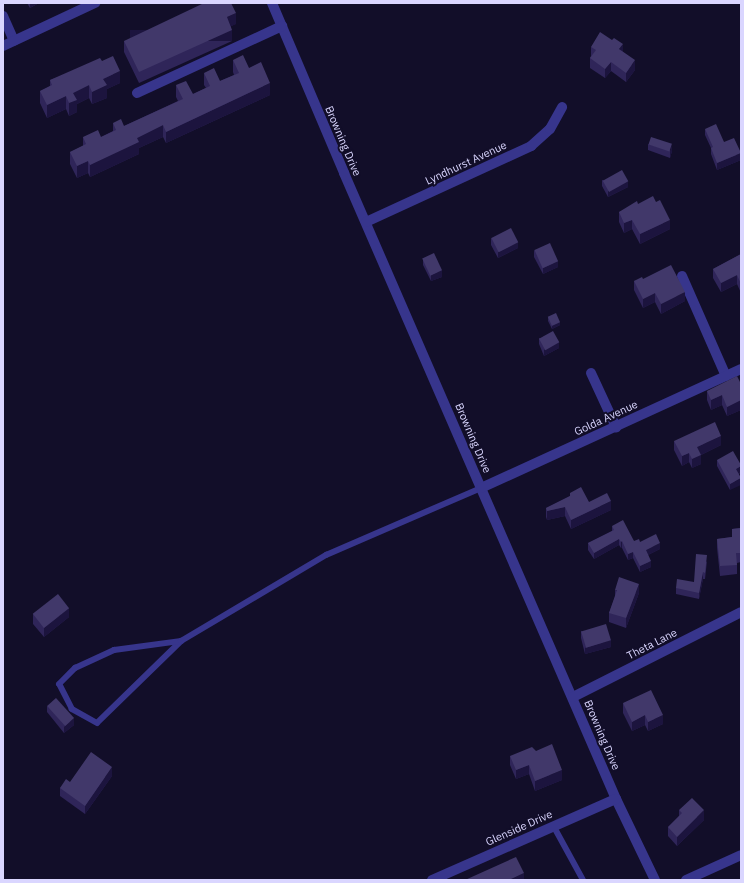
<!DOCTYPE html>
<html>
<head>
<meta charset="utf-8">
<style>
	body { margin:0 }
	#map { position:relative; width:744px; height:883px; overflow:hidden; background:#120e29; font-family:"IBM Plex Sans",sans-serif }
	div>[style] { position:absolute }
	.service>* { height:6px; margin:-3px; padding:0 3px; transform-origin:3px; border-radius:3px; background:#37358c }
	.minor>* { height:10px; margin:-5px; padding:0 5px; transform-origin:5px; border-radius:5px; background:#37358c }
	.wall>* { inset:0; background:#2f2559 }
	.shaded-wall>* { inset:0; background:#1c143e; transform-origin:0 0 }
	.building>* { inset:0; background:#41386a; transform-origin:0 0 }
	span { translate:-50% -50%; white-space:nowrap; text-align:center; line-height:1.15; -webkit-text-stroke:4px #120e29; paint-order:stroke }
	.street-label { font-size:11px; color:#dad6ff }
	.frame { position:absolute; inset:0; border:4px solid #dad6ff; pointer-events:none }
</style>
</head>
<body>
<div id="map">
	<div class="service">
		<i style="left:181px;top:641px;width:117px;rotate:135.7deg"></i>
		<i style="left:97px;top:723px;width:29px;rotate:-151deg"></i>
		<i style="left:72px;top:709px;width:28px;rotate:-117deg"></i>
		<i style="left:59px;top:684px;width:23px;rotate:-45deg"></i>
		<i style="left:75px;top:668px;width:43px;rotate:-24.8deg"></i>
		<i style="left:114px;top:650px;width:68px;rotate:-7.7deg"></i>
		<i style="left:181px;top:641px;width:169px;rotate:-30.7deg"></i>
		<i style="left:326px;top:555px;width:169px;rotate:-23.4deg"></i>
		<i style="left:554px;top:827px;width:60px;rotate:61.3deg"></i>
	</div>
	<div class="minor">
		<i style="left:272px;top:3px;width:185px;rotate:67deg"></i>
		<i style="left:344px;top:173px;width:683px;rotate:66.51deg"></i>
		<i style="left:616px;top:799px;width:90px;rotate:64.3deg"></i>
		<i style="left:3px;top:16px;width:27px;rotate:66deg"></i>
		<i style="left:3px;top:46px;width:102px;rotate:-25.1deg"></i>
		<i style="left:137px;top:93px;width:160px;rotate:-24.8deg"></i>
		<i style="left:366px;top:222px;width:182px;rotate:-24.7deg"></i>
		<i style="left:531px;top:146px;width:25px;rotate:-42deg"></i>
		<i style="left:550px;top:129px;width:25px;rotate:-61deg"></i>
		<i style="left:682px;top:276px;width:109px;rotate:66.3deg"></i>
		<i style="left:591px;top:373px;width:60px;rotate:65.2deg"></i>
		<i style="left:481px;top:488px;width:286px;rotate:-24.6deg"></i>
		<i style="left:573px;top:697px;width:188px;rotate:-26.8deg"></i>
		<i style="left:432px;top:880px;width:201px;rotate:-23.8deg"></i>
		<i style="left:686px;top:880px;width:60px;rotate:-24.4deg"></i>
	</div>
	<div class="wall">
		<i style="clip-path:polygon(27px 3px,39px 3px,30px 8px)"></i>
		<i style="clip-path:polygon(236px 24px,231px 26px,232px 41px,139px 83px,124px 52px,124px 41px)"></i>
		<i style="clip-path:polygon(591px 47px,623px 52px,635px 70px,626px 82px,611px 71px,605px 78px,590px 68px,590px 58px,591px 56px)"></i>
		<i style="clip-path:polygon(233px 60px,249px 68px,270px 95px,166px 143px,163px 137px,139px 148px,139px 154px,90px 177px,88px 173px,77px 178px,70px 164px,70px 152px,83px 146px,83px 137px,101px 137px,113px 131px,113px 123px,124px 126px,178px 101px,176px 97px,176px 85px,193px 94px,206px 88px,204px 85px,204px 73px,220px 81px,234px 75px,233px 72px)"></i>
		<i style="clip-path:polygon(102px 61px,120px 83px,107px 89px,107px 98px,92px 104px,89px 98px,77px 104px,77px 112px,69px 116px,66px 109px,47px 118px,40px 103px,40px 91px,50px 86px,50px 80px)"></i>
		<i style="clip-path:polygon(705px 129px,724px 142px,741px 160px,717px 170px,711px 154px,711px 148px,705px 135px)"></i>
		<i style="clip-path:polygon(648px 144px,672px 151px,670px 158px,648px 150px)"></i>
		<i style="clip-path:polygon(602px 180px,628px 187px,608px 197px,602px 186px)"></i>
		<i style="clip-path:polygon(638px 204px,670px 229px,640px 244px,632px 229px,624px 233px,619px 222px,619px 212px)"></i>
		<i style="clip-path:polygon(491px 238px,518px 248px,498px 258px,491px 245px)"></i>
		<i style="clip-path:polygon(534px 250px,558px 267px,543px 274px,534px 257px)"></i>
		<i style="clip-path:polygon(741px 254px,741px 293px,737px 284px,721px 292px,713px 278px,713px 269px)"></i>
		<i style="clip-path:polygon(423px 259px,442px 277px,431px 281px,423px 265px)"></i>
		<i style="clip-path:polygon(643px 279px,685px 301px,661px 314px,655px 302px,643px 308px,634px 290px,634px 281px)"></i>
		<i style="clip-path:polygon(548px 317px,560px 325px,552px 329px,548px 321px)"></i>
		<i style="clip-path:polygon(539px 338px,559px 348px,544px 356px,539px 344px)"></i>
		<i style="clip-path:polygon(741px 384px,741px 410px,727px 416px,722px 405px,711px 410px,707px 400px,707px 391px)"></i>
		<i style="clip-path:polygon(674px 441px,721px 445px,701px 455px,701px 464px,692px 468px,689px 462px,682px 466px,674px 450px)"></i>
		<i style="clip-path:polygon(717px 460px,741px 465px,741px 472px,739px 474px,730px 490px,717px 466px)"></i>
		<i style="clip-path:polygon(570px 496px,589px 502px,611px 510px,571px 529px,565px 516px,547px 520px,546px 517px,546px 508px)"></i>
		<i style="clip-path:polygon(612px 526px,634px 541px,640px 542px,660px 549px,648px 555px,651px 567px,640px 572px,633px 558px,628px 560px,622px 548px,621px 548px,619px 545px,594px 559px,588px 550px,588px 543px,612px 531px)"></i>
		<i style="clip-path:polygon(741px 528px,741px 562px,737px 563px,737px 574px,720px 576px,717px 548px,717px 539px,732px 537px,732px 529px)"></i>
		<i style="clip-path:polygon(707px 561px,705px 579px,703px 579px,699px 599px,676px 594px,676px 588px,694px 582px)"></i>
		<i style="clip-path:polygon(615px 590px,639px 593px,626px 628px,609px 622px,609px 613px,615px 597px)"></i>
		<i style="clip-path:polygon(33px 614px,69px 617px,44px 637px,33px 624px)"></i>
		<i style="clip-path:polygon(581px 631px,611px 647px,585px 654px,581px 638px)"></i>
		<i style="clip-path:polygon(623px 703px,663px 724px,648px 731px,645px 725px,632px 731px,623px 713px)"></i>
		<i style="clip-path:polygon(47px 706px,74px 725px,64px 733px,47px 712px)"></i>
		<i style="clip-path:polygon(510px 756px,562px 780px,535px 791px,529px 774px,516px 779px,510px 765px)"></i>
		<i style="clip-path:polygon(112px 776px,85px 814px,60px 796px,60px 788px,70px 782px)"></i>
		<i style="clip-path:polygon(679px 810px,704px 820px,677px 846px,668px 836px,668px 827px,679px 816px)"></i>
	</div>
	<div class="shaded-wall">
		<i style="clip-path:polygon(30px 3px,39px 3px,30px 8px)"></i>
		<i style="clip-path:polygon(236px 13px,236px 24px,227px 28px,227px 17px)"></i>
		<i style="left:232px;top:30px;width:11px;height:102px;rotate:90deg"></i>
		<i style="clip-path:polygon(623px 44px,623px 53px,619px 49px)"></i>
		<i style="clip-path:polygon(635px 60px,635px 70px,626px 82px,626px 73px)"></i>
		<i style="clip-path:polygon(611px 62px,611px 71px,605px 78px,605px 69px)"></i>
		<i style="clip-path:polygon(120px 71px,120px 83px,107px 89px,107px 98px,92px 104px,92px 92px,103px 79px)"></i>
		<i style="clip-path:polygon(270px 83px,270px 95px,166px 143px,166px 132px)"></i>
		<i style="clip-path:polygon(89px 85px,89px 98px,77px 104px,77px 112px,69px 116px,69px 103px,73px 93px)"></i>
		<i style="clip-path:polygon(66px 96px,66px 109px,47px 118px,47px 105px)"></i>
		<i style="clip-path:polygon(163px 125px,163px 137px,139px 148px,139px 154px,90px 177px,90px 165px,137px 138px)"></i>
		<i style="clip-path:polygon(672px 144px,672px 151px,670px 158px,670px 152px)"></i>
		<i style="clip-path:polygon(741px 153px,741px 160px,717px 170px,717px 163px)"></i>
		<i style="clip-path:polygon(88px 161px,88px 173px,77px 178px,77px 166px)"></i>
		<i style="clip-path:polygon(628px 181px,628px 187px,608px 197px,608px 191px)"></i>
		<i style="clip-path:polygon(632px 220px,632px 229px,624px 233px,624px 223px)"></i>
		<i style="clip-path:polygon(670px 220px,670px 229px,640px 244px,640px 234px)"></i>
		<i style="clip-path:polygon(518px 242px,518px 248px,498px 258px,498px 252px)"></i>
		<i style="clip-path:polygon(558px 261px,558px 267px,543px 274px,543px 268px)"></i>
		<i style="clip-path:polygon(442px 270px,442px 277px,431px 281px,431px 275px)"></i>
		<i style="clip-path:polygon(737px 275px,737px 284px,721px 292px,721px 283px)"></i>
		<i style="clip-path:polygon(685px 292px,685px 301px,661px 314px,661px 304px)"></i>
		<i style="clip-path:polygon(655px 293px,655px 302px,643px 308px,643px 299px)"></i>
		<i style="clip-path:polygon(560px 322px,560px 325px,552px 329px,552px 326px)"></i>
		<i style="clip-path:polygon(559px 342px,559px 348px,544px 356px,544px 350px)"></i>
		<i style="clip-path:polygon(722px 395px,722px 405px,711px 410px,711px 400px)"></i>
		<i style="clip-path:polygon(741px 400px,741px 410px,727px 416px,727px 407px)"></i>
		<i style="clip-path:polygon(721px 436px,721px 445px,701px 455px,701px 464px,692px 468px,692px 459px,697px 447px)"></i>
		<i style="clip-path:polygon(689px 453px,689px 462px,682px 466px,682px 456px)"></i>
		<i style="clip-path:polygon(741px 466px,741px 472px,736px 475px,736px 469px)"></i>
		<i style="clip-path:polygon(741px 478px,741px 485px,730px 490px,730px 484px)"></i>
		<i style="clip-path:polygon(611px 501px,611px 510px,571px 529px,571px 520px)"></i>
		<i style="clip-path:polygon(565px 507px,565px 516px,547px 520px,547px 511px)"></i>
		<i style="clip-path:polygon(619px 539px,619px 545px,594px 559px,594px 553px)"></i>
		<i style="clip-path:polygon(622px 541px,622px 548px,621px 548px,621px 542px)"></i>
		<i style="clip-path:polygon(660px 543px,660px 549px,646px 556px,646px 550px)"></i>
		<i style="clip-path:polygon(633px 552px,633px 558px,628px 560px,628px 554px)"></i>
		<i style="clip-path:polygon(651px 561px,651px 567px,640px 572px,640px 566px)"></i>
		<i style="clip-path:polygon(703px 572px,703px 579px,699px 599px,699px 593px)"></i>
		<i style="clip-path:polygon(639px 584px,639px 593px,626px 628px,626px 618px)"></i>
		<i style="clip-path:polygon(69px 608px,69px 617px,44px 637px,44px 628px)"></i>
		<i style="clip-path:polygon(611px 640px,611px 647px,585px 654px,585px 648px)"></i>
		<i style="clip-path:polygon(645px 715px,645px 725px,632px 731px,632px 722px)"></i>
		<i style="clip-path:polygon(663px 715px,663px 724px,648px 731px,648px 722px)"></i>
		<i style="clip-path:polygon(74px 718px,74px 725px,64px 733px,64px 727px)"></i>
		<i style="clip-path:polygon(529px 765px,529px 774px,516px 779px,516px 770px)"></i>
		<i style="clip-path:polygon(112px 767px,112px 776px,85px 814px,85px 806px)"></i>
		<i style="clip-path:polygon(562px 770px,562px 780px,535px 791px,535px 781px)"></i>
		<i style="clip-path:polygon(704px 810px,704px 820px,677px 846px,677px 837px)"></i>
		<i style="clip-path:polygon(524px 873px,524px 880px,509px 880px)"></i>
	</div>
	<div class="building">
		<i style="clip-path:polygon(204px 3px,231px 3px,236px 13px,227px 17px,232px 30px,139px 72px,124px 41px)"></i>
		<i style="clip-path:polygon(600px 32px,612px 40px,614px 38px,623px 44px,619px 49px,635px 60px,626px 73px,611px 62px,605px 69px,590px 58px,596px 50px,591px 47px)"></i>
		<i style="clip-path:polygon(243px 55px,249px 68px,261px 62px,270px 83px,166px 132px,163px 125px,137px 138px,139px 142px,90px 165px,88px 161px,77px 166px,70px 152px,86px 144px,83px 137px,98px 130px,101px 137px,116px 130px,113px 123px,121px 119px,124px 126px,183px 99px,176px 85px,186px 81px,193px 94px,210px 86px,204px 73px,214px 68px,220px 81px,239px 73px,233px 60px)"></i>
		<i style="clip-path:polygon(113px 56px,120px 71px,103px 79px,107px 85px,92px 92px,89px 85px,73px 93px,77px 100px,69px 103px,66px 96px,47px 105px,40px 91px,52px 85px,50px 80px,100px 58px,102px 61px)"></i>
		<i style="clip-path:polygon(716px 124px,724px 142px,734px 138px,741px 153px,717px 163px,711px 148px,713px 147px,705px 129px)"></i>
		<i style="left:651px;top:137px;width:22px;height:8px;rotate:18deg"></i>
		<i style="left:622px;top:170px;width:13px;height:22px;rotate:61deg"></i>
		<i style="clip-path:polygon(653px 196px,656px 202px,660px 200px,670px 220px,640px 234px,632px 220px,624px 223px,619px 212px,637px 201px,638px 204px)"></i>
		<i style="left:511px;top:228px;width:16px;height:22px;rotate:63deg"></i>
		<i style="left:550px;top:243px;width:20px;height:17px;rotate:66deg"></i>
		<i style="left:434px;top:253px;width:19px;height:13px;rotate:65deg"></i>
		<i style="clip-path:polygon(741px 254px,741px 284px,737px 275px,721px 283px,713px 269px)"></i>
		<i style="clip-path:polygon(671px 265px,685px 292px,661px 304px,655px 293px,643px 299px,634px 281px,642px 277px,643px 279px)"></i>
		<i style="left:556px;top:313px;width:10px;height:9px;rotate:66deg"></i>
		<i style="left:553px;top:331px;width:13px;height:16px;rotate:61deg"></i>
		<i style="clip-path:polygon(737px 376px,741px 384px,741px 400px,727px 407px,722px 395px,711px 400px,707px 391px)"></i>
		<i style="clip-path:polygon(715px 422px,721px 436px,697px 447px,701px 455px,692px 459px,689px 453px,682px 456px,674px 441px)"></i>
		<i style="clip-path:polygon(733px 451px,741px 465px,741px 466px,736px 469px,741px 478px,730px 484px,717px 460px)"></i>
		<i style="clip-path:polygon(581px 487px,589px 502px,607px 493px,611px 501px,571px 520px,565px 507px,547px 511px,546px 508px,570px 496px,570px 493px)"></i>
		<i style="clip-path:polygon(623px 520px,634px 541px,639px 539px,640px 542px,656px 534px,660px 543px,646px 550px,651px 561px,640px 566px,633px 552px,628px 554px,622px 541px,621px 542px,619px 539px,594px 553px,588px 543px,614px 530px,612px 526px)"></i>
		<i style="clip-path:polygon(741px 528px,741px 553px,736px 553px,737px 565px,720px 566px,717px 539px,732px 537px,732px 529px)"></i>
		<i style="clip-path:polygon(696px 554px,707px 555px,705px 573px,703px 572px,699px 593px,676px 588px,677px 579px,694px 582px)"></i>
		<i style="clip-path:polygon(619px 577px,639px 584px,626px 618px,609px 613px,617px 590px,615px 590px)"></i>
		<i style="left:58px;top:594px;width:18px;height:32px;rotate:52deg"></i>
		<i style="left:606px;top:624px;width:17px;height:26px;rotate:73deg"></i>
		<i style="clip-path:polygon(651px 690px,663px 715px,648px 722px,645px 715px,632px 722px,623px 703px)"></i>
		<i style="left:56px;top:698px;width:27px;height:12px;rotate:48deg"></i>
		<i style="clip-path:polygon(552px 744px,562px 770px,535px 781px,529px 765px,516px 770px,510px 756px,532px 747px,536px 751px)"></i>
		<i style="clip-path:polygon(91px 752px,112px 767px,85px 806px,60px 788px,66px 779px,70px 782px)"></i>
		<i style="clip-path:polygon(692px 798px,704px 810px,677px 837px,668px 827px,682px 813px,679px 810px)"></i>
		<i style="clip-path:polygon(516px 857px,524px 873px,509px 880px,465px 880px)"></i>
	</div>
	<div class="street-label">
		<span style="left:343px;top:141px;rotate:67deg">Browning Drive</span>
		<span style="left:466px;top:163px;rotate:-25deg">Lyndhurst Avenue</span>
		<span style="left:606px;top:418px;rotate:-25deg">Golda Avenue</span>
		<span style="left:473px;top:438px;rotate:67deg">Browning Drive</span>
		<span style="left:652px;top:644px;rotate:-27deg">Theta Lane</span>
		<span style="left:602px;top:735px;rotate:67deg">Browning Drive</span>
		<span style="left:519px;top:828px;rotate:-24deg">Glenside Drive</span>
	</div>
	<div class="frame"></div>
</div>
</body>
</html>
